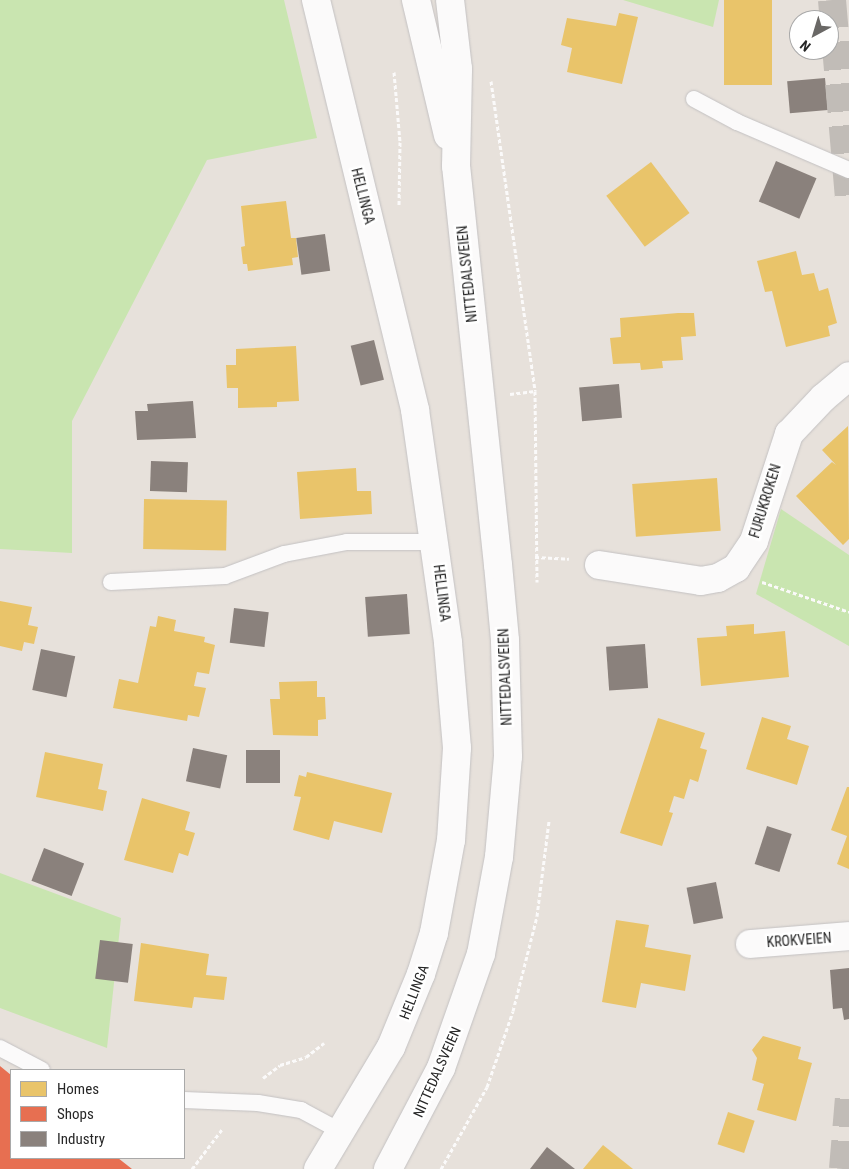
<!DOCTYPE html>
<html>
<head>
<meta charset="utf-8">
<style>
	body { margin:0 }
	#map { position:relative; width:849px; height:1169px; overflow:hidden; background:#e7e1db; font-family:"Roboto Condensed",sans-serif }
	div>[style] { position:absolute }
	.green>* { inset:0; background:#c9e5b0 }
	.homes>* { inset:0; background:#e9c46a; transform-origin:0 0 }
	.shops>* { inset:0; background:#e76f51 }
	.industry>* { inset:0; background:#8a817c; transform-origin:0 0 }
	.trunk-tunnel>* { height:28px; margin-top:-14px; transform-origin:0; background:repeating-linear-gradient(90deg,#c1bcb7 0 28px,transparent 0 42px) }
	.path>* { height:3px; margin-top:-1.5px; transform-origin:0; background:repeating-linear-gradient(90deg,#fbfafa 0 4px,transparent 0 6.5px) }
	.roads { filter:drop-shadow(0 0 1px #c3c1c2) drop-shadow(0 0 1px #c3c1c2) }
	.service>* { height:16px; margin:-8px; padding:0 8px; transform-origin:8px; border-radius:8px; background:#fbfafa }
	.minor>* { height:28px; margin:-14px; padding:0 14px; transform-origin:14px; border-radius:14px; background:#fbfafa }
	.secondary>* { height:28px; margin:-14px; padding:0 14px; transform-origin:14px; border-radius:14px; background:#fbfafa }
	span { translate:-50% -50%; white-space:nowrap; text-align:center; line-height:1.15; -webkit-text-stroke:5px #fff; paint-order:stroke }
	.street-label { font-size:14px; color:#272727 }
	.legend { position:absolute; left:10px; top:1069px; width:175px; height:90px; box-sizing:border-box; background:#fff; border:1px solid #a9a9a9; margin:0; padding:6px 9px; list-style:none; font-size:15px; color:#272727 }
	.legend li { display:flex; align-items:center; gap:10px; height:25px }
	.legend b { width:25px; border:1px solid #a9a9a9 }
	.north { position:absolute; left:789px; top:10px; width:50px; height:50px; box-sizing:border-box; background:#fff; border:1px solid #a9a9a9; border-radius:50%; rotate:219deg; font-size:14px; font-weight:700; line-height:20px; text-align:center; color:#272727 }
	.north::after { content:''; display:block; margin:auto; width:18px; height:22px; background:#6a6866; clip-path:polygon(50% 0,100% 100%,50% 72%,0 100%) }
</style>
</head>
<body>
<div id="map">
	<div class="green">
		<i style="clip-path:polygon(0 0,284px 0,317px 138px,207px 160px,72px 421px,72px 553px,0 549px)"></i>
		<i style="clip-path:polygon(623px 0,719px 0,713px 27px)"></i>
		<i style="clip-path:polygon(781px 509px,849px 555px,849px 646px,756px 594px)"></i>
		<i style="clip-path:polygon(0 873px,121px 918px,107px 1048px,0 1008px)"></i>
	</div>
	<div class="homes">
		<i style="left:724px;top:0;width:48px;height:85px"></i>
		<i style="clip-path:polygon(619px 13px,638px 17px,622px 84px,567px 72px,572px 48px,561px 45px,567px 18px,616px 26px)"></i>
		<i style="left:651px;top:162px;width:64px;height:56px;rotate:53deg"></i>
		<i style="clip-path:polygon(286px 201px,291px 238px,296px 238px,298px 257px,292px 258px,293px 265px,248px 271px,247px 264px,243px 264px,241px 247px,245px 246px,241px 206px)"></i>
		<i style="clip-path:polygon(796px 251px,802px 275px,814px 273px,819px 291px,828px 288px,837px 323px,828px 326px,830px 336px,786px 347px,772px 291px,765px 292px,757px 261px)"></i>
		<i style="clip-path:polygon(678px 313px,694px 313px,696px 336px,681px 337px,683px 360px,662px 361px,663px 368px,641px 370px,640px 363px,613px 364px,610px 338px,621px 337px,620px 318px)"></i>
		<i style="clip-path:polygon(296px 346px,299px 401px,277px 402px,277px 407px,238px 408px,238px 388px,227px 388px,226px 365px,236px 365px,236px 349px)"></i>
		<i style="clip-path:polygon(848px 426px,849px 539px,843px 545px,796px 496px,832px 462px,836px 465px,822px 450px)"></i>
		<i style="clip-path:polygon(356px 468px,357px 491px,371px 491px,372px 514px,300px 519px,297px 472px)"></i>
		<i style="left:717px;top:478px;width:53px;height:85px;rotate:86deg"></i>
		<i style="left:144px;top:499px;width:83px;height:50px;rotate:1deg"></i>
		<i style="clip-path:polygon(0 601px,32px 607px,28px 625px,38px 627px,34px 644px,24px 642px,22px 651px,0 646px)"></i>
		<i style="clip-path:polygon(158px 616px,176px 620px,174px 631px,205px 637px,204px 642px,215px 645px,209px 674px,197px 672px,194px 686px,206px 688px,199px 717px,188px 715px,187px 721px,113px 708px,119px 679px,138px 683px,150px 626px,156px 627px)"></i>
		<i style="clip-path:polygon(754px 624px,754px 634px,785px 631px,789px 677px,701px 686px,697px 638px,727px 636px,726px 626px)"></i>
		<i style="clip-path:polygon(317px 681px,317px 697px,325px 697px,326px 719px,318px 720px,318px 736px,273px 735px,270px 699px,280px 699px,279px 682px)"></i>
		<i style="clip-path:polygon(762px 717px,791px 726px,787px 739px,809px 746px,797px 785px,746px 769px)"></i>
		<i style="clip-path:polygon(658px 718px,705px 733px,700px 748px,707px 750px,698px 782px,690px 779px,684px 799px,674px 796px,669px 812px,673px 813px,662px 846px,620px 833px)"></i>
		<i style="clip-path:polygon(45px 752px,103px 764px,98px 789px,107px 791px,103px 811px,36px 797px)"></i>
		<i style="clip-path:polygon(307px 772px,392px 793px,382px 833px,334px 821px,329px 840px,293px 830px,301px 797px,294px 796px,299px 775px,306px 777px)"></i>
		<i style="clip-path:polygon(847px 787px,849px 787px,849px 869px,837px 864px,847px 836px,831px 830px)"></i>
		<i style="clip-path:polygon(142px 798px,190px 812px,185px 830px,195px 833px,188px 856px,179px 853px,173px 873px,124px 860px)"></i>
		<i style="clip-path:polygon(616px 920px,649px 925px,645px 947px,691px 955px,685px 991px,641px 983px,636px 1008px,602px 1002px)"></i>
		<i style="clip-path:polygon(141px 943px,209px 954px,206px 975px,227px 977px,224px 1000px,194px 997px,192px 1008px,134px 1001px)"></i>
		<i style="clip-path:polygon(763px 1036px,801px 1047px,798px 1059px,812px 1063px,796px 1121px,757px 1110px,764px 1084px,752px 1080px,757px 1058px,752px 1050px)"></i>
		<i style="left:728px;top:1112px;width:28px;height:34px;rotate:18deg"></i>
		<i style="clip-path:polygon(603px 1145px,633px 1169px,583px 1169px)"></i>
	</div>
	<div class="shops">
		<i style="clip-path:polygon(0 1066px,11px 1075px,11px 1158px,118px 1158px,132px 1169px,0 1169px)"></i>
	</div>
	<div class="industry">
		<i style="left:825px;top:78px;width:32px;height:38px;rotate:85deg"></i>
		<i style="left:776px;top:161px;width:44px;height:44px;rotate:23deg"></i>
		<i style="left:325px;top:234px;width:37px;height:29px;rotate:82deg"></i>
		<i style="left:374px;top:340px;width:41px;height:24px;rotate:76deg"></i>
		<i style="left:619px;top:384px;width:34px;height:40px;rotate:85deg"></i>
		<i style="clip-path:polygon(193px 401px,196px 438px,137px 440px,135px 411px,148px 411px,147px 404px)"></i>
		<i style="left:151px;top:461px;width:37px;height:30px;rotate:2deg"></i>
		<i style="left:407px;top:594px;width:40px;height:42px;rotate:86deg"></i>
		<i style="left:234px;top:608px;width:35px;height:35px;rotate:7deg"></i>
		<i style="left:645px;top:644px;width:44px;height:39px;rotate:86deg"></i>
		<i style="left:41px;top:649px;width:35px;height:42px;rotate:12deg"></i>
		<i style="left:193px;top:748px;width:35px;height:34px;rotate:12deg"></i>
		<i style="left:280px;top:750px;width:33px;height:34px;rotate:90deg"></i>
		<i style="left:767px;top:826px;width:26px;height:40px;rotate:18deg"></i>
		<i style="left:44px;top:848px;width:43px;height:35px;rotate:21deg"></i>
		<i style="left:716px;top:882px;width:37px;height:30px;rotate:79deg"></i>
		<i style="left:100px;top:940px;width:33px;height:39px;rotate:7deg"></i>
		<i style="clip-path:polygon(849px 968px,849px 1019px,844px 1020px,842px 1008px,833px 1009px,830px 970px)"></i>
		<i style="clip-path:polygon(547px 1147px,575px 1169px,530px 1169px)"></i>
	</div>
	<div class="trunk-tunnel">
		<i style="left:832px;top:0;width:198px;rotate:85.1deg"></i>
		<i style="left:843px;top:1169px;width:71px;rotate:-85.2deg"></i>
	</div>
	<div class="path">
		<i style="left:394px;top:72px;width:70px;rotate:85.1deg"></i>
		<i style="left:400px;top:142px;width:64px;rotate:90.9deg"></i>
		<i style="left:491px;top:81px;width:313px;rotate:81.9deg"></i>
		<i style="left:535px;top:391px;width:191px;rotate:89.4deg"></i>
		<i style="left:510px;top:394px;width:25px;rotate:-7deg"></i>
		<i style="left:535px;top:557px;width:34px;rotate:3deg"></i>
		<i style="left:762px;top:582px;width:92px;rotate:19deg"></i>
		<i style="left:263px;top:1078px;width:21px;rotate:-37deg"></i>
		<i style="left:280px;top:1065px;width:27px;rotate:-17deg"></i>
		<i style="left:306px;top:1057px;width:23px;rotate:-38deg"></i>
		<i style="left:192px;top:1169px;width:51px;rotate:-52.9deg"></i>
		<i style="left:441px;top:1169px;width:94px;rotate:-60.7deg"></i>
		<i style="left:487px;top:1087px;width:80px;rotate:-71.1deg"></i>
		<i style="left:513px;top:1011px;width:98px;rotate:-75.8deg"></i>
		<i style="left:537px;top:916px;width:96px;rotate:-82.8deg"></i>
	</div>
	<div class="roads">
		<div class="service">
			<i style="left:694px;top:99px;width:49px;rotate:28.1deg"></i>
			<i style="left:737px;top:122px;width:122px;rotate:23.2deg"></i>
			<i style="left:111px;top:582px;width:114px;rotate:-3deg"></i>
			<i style="left:225px;top:576px;width:63px;rotate:-20.4deg"></i>
			<i style="left:284px;top:554px;width:64px;rotate:-10.8deg"></i>
			<i style="left:347px;top:542px;width:88px"></i>
			<i style="left:0;top:1048px;width:47px;rotate:27.6deg"></i>
			<i style="left:184px;top:1100px;width:74px;rotate:2.3deg"></i>
			<i style="left:258px;top:1103px;width:44px;rotate:9.2deg"></i>
			<i style="left:301px;top:1110px;width:47px;rotate:28.2deg"></i>
		</div>
		<div class="minor">
			<i style="left:316px;top:0;width:422px;rotate:76.4deg"></i>
			<i style="left:415px;top:410px;width:235px;rotate:81.9deg"></i>
			<i style="left:448px;top:643px;width:105px;rotate:85.1deg"></i>
			<i style="left:457px;top:748px;width:92px;rotate:93.7deg"></i>
			<i style="left:451px;top:840px;width:95px;rotate:100.4deg"></i>
			<i style="left:434px;top:933px;width:43px;rotate:107.6deg"></i>
			<i style="left:421px;top:974px;width:79px;rotate:112.3deg"></i>
			<i style="left:391px;top:1047px;width:142px;rotate:120.9deg"></i>
			<i style="left:599px;top:565px;width:103px;rotate:8.9deg"></i>
			<i style="left:701px;top:581px;width:17px;rotate:-10deg"></i>
			<i style="left:718px;top:578px;width:21px;rotate:-29deg"></i>
			<i style="left:736px;top:568px;width:32px;rotate:-56deg"></i>
			<i style="left:754px;top:541px;width:113px;rotate:-71.9deg"></i>
			<i style="left:789px;top:434px;width:50px;rotate:-46.6deg"></i>
			<i style="left:823px;top:398px;width:34px;rotate:-40deg"></i>
			<i style="left:750px;top:944px;width:99px;rotate:-4.6deg"></i>
		</div>
		<div class="secondary">
			<i style="left:416px;top:0;width:139px;rotate:76.7deg"></i>
			<i style="left:388px;top:1169px;width:114px;rotate:-62.3deg"></i>
			<i style="left:441px;top:1068px;width:121px;rotate:-70.7deg"></i>
			<i style="left:481px;top:954px;width:99px;rotate:-79.5deg"></i>
			<i style="left:499px;top:857px;width:101px;rotate:-84.9deg"></i>
			<i style="left:508px;top:756px;width:116px;rotate:-91.5deg"></i>
			<i style="left:505px;top:640px;width:75px;rotate:-95.3deg"></i>
			<i style="left:498px;top:565px;width:401px;rotate:-96deg"></i>
			<i style="left:456px;top:166px;width:97px;rotate:-88.8deg"></i>
			<i style="left:458px;top:69px;width:69px;rotate:-96.6deg"></i>
		</div>
	</div>
	<div class="street-label">
		<span style="left:363px;top:196px;rotate:76deg">HELLINGA</span>
		<span style="left:467px;top:274px;rotate:-96deg">NITTEDALSVEIEN</span>
		<span style="left:765px;top:501px;rotate:-73deg">FURUKROKEN</span>
		<span style="left:442px;top:593px;rotate:83deg">HELLINGA</span>
		<span style="left:505px;top:677px;rotate:-92deg">NITTEDALSVEIEN</span>
		<span style="left:799px;top:940px;rotate:-4deg">KROKVEIEN</span>
		<span style="left:414px;top:992px;rotate:-69deg">HELLINGA</span>
		<span style="left:437px;top:1072px;rotate:-66deg">NITTEDALSVEIEN</span>
	</div>
	<ul class="legend">
	<li><b style="height:14px;background:#e9c46a"></b>Homes</li>
	<li><b style="height:14px;background:#e76f51"></b>Shops</li>
	<li><b style="height:14px;background:#8a817c"></b>Industry</li>
	</ul>
	<div class="north">N</div>
</div>
</body>
</html>
